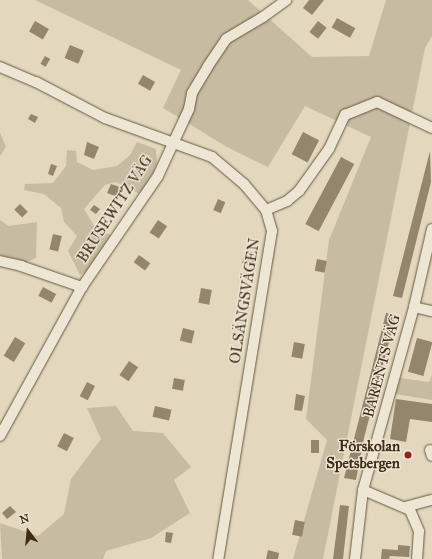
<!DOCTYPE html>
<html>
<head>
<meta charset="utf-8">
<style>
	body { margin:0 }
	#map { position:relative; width:432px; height:559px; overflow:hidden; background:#e3d8be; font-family:"IM FELL Great Primer",serif }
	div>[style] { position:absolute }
	.green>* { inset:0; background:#c7bba1 }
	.building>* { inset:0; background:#94856d; transform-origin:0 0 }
	.roads { filter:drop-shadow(0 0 1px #67573f) drop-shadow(0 0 1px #67573f) }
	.minor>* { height:10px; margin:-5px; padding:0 5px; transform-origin:5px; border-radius:5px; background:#ede6d5 }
	.dots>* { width:11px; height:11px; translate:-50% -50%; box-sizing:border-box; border:2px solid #ede6d5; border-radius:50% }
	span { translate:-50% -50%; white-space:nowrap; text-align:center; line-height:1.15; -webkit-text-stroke:3px #ede6d5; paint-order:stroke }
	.street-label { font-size:15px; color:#3e2c15 }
	.poi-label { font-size:15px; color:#3e2c15; font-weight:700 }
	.right { translate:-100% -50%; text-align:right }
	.north { position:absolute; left:8px; top:511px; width:40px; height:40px; -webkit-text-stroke:3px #ede6d5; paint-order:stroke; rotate:344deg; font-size:11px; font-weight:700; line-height:16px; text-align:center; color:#3e2c15 }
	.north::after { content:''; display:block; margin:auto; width:14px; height:18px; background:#3e2c15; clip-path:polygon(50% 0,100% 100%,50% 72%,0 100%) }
</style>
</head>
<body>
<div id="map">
	<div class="green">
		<i style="clip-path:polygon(35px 0,248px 0,312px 57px,369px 56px,386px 0,432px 0,432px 36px,425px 48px,323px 559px,293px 559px,327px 440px,306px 419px,329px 240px,371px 137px,305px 106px,268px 167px,227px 147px,163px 108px,181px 70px)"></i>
		<i style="clip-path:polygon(0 133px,6px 147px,0 156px)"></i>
		<i style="clip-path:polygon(137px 142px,156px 149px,157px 162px,150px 185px,140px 194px,116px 182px,105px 185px,84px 209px,96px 229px,111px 235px,89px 270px,80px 275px,68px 251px,77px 236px,64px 222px,61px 208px,44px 194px,24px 190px,25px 184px,53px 183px,66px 166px,67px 150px,76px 151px,77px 162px,93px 170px,117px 166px,130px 155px)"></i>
		<i style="clip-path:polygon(0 220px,9px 226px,37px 222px,36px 258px,25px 263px,0 255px)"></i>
		<i style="clip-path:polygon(432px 375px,432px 400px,395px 394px,400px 378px,429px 382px)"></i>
		<i style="clip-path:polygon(116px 406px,133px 431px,163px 433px,191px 467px,174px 480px,190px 513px,151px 538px,106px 551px,103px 559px,2px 559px,0 523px,38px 536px,64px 514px,71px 479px,101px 439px,87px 408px)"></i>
	</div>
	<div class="building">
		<i style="clip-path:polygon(309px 0,324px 0,312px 15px,303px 8px)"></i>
		<i style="left:337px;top:18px;width:21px;height:11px;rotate:29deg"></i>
		<i style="left:35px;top:21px;width:16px;height:12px;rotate:30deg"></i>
		<i style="left:318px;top:21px;width:11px;height:14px;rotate:38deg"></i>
		<i style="left:70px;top:45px;width:15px;height:14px;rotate:23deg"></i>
		<i style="left:45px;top:56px;width:6px;height:9px;rotate:31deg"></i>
		<i style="left:143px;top:75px;width:14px;height:10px;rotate:30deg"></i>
		<i style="clip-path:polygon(31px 114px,38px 117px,35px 123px,28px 119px)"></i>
		<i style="left:303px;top:132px;width:18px;height:25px;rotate:27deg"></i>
		<i style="clip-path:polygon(87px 142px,99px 147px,94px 159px,84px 155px)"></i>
		<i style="clip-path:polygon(430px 151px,431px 182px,402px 298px,393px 296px)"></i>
		<i style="left:341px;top:157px;width:15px;height:76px;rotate:28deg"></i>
		<i style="clip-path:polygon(51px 164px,57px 166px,53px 176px,48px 174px)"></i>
		<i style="clip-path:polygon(111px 184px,123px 188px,120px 198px,107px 193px)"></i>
		<i style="left:218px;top:199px;width:8px;height:12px;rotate:23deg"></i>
		<i style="left:20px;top:204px;width:11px;height:8px;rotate:45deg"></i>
		<i style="clip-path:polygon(94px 205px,100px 209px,96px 214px,90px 210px)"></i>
		<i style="left:158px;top:220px;width:11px;height:15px;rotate:34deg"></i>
		<i style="left:53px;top:234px;width:9px;height:16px;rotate:13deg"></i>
		<i style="clip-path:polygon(246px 251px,257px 254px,252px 266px,242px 263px)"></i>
		<i style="left:139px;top:255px;width:14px;height:9px;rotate:36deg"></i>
		<i style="left:317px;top:259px;width:10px;height:12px;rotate:11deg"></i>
		<i style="left:43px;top:287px;width:15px;height:10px;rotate:28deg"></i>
		<i style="left:201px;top:288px;width:11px;height:15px;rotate:10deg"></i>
		<i style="clip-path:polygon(386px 313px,396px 315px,364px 438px,356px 480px,344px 478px)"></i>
		<i style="left:183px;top:328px;width:12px;height:13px;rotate:14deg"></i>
		<i style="left:15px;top:337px;width:12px;height:22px;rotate:31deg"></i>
		<i style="left:417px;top:338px;width:16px;height:35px;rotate:15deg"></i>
		<i style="left:294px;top:342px;width:11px;height:15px;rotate:10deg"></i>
		<i style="left:129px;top:361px;width:11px;height:17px;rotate:34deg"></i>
		<i style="left:174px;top:378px;width:11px;height:11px;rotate:10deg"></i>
		<i style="left:87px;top:382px;width:9px;height:16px;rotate:27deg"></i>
		<i style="clip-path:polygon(296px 394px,305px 396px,302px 411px,294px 410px)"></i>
		<i style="clip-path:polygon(396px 399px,432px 404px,432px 422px,410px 419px,406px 442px,390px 439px)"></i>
		<i style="left:155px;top:406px;width:17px;height:11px;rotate:13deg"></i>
		<i style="left:64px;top:433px;width:11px;height:15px;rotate:27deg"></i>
		<i style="left:311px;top:440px;width:8px;height:13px"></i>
		<i style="clip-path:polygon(340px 505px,349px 506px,346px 532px,343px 559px,333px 559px)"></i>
		<i style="clip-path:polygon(10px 506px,16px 512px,7px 519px,2px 513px)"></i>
		<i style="left:295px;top:520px;width:10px;height:15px;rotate:11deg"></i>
		<i style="clip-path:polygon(166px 532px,173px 533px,171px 543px,165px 542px)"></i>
		<i style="clip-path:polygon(398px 545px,410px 546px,409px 557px,390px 556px,389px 559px,381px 559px,382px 549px,398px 550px)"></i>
		<i style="clip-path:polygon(268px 550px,279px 553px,278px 559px,266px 559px)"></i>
	</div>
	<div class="roads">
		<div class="minor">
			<i style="left:0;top:67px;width:39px;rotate:23deg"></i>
			<i style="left:36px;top:82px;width:78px;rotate:27.6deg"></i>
			<i style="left:105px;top:118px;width:114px;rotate:20deg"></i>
			<i style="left:212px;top:157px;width:42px;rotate:40.2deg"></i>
			<i style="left:244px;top:184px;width:34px;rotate:50deg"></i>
			<i style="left:266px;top:210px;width:22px;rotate:74deg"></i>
			<i style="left:272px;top:231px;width:332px;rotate:99.3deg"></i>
			<i style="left:266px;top:210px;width:23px;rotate:-23deg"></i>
			<i style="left:287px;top:201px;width:16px;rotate:-40deg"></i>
			<i style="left:299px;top:191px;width:52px;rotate:-54.5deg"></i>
			<i style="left:329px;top:149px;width:38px;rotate:-65deg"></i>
			<i style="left:345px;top:115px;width:35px;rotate:-22deg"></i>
			<i style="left:377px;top:102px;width:61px;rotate:25.3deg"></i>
			<i style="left:0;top:261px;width:22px;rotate:13deg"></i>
			<i style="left:21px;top:266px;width:65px;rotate:19deg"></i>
			<i style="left:414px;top:307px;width:18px;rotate:13deg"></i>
			<i style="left:0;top:436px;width:170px;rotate:-61.2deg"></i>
			<i style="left:82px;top:287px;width:135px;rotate:-55.6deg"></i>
			<i style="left:158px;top:176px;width:74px;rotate:-65.2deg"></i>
			<i style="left:189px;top:109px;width:16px;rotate:-79deg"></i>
			<i style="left:192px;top:93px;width:31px;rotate:-59deg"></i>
			<i style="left:208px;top:66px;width:32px;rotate:-56deg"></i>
			<i style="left:226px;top:39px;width:43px;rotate:-30.7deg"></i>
			<i style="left:263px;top:17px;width:29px;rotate:-36deg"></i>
			<i style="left:430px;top:450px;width:6px;rotate:72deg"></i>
			<i style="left:363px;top:490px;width:51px;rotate:23.1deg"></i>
			<i style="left:410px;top:510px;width:23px;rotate:67deg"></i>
			<i style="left:419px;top:531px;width:28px;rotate:94deg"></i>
			<i style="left:405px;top:507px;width:28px;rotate:-15deg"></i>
			<i style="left:355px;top:559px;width:69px;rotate:-83.4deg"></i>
			<i style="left:363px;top:490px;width:190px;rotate:-74.4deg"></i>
			<i style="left:414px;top:307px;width:80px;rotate:-77deg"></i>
		</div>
	</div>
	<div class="dots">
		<i style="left:408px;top:455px;background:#8f2418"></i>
	</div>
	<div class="street-label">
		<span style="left:115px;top:209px;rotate:-57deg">BRUSEWITZ VÄG</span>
		<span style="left:245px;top:301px;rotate:-81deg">OLSÄNGSVÄGEN</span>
		<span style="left:382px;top:366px;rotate:-75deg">BARENTS VÄG</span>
	</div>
	<div class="poi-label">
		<span class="right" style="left:400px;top:455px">Förskolan<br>Spetsbergen</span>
	</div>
	<div class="north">N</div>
</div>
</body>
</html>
